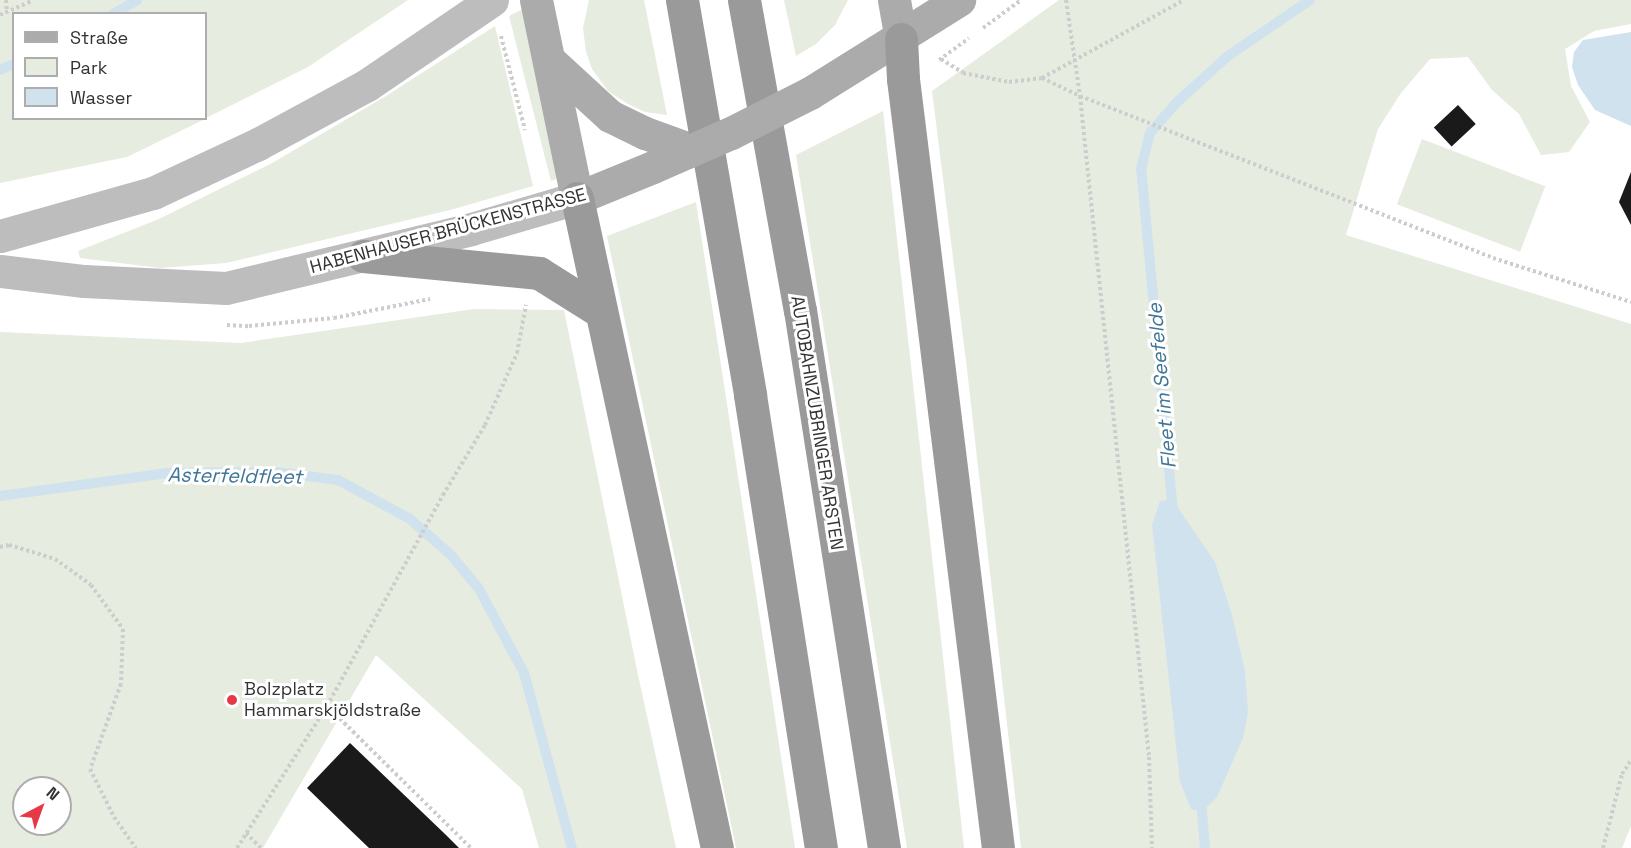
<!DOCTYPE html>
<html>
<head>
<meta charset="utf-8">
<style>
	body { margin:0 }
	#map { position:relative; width:1631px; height:848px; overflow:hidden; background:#fff; font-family:"Space Grotesk",sans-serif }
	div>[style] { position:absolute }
	.green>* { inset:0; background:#e6ecdf; transform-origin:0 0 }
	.water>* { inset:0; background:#cfe2ee }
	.stream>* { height:10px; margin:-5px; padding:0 5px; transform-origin:5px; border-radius:5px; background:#cfe2ee }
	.building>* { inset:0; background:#1a1a1a; transform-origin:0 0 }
	.path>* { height:4px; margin-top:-2px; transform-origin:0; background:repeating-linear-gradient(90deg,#cdcdcd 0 3px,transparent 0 6px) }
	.secondary>* { height:33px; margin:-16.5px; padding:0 16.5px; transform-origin:16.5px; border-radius:16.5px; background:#bdbdbd }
	.primary>* { height:33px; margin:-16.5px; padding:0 16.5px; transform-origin:16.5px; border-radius:16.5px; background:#ababab }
	.highway>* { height:33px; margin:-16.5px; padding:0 16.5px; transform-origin:16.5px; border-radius:16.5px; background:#9a9a9a }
	.primary-bridge>* { height:33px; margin:-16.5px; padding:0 16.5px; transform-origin:16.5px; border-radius:16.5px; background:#ababab }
	.dots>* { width:16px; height:16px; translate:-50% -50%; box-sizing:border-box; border:3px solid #fff; border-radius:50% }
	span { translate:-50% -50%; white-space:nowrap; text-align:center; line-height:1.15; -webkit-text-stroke:6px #fff; paint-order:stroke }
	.street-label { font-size:18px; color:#333 }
	.poi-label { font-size:18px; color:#333 }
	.left { translate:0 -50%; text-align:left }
	.water-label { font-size:20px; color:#3f7597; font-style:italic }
	.legend { position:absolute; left:12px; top:12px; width:195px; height:108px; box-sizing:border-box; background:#fff; border:2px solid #adadad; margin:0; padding:8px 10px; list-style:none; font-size:18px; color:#333 }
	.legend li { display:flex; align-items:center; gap:12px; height:30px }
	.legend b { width:30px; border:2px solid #adadad }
	.north { position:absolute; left:12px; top:776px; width:60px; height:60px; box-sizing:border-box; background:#fff; border:2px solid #adadad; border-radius:50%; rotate:41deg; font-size:16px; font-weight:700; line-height:24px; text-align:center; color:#333 }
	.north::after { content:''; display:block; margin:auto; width:21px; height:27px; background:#e63946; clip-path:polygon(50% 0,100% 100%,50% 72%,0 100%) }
</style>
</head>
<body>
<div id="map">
	<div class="green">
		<i style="clip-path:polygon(0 0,408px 0,308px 67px,206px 118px,206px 14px,14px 14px,14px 118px,205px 119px,127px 157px,0 183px)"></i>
		<i style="clip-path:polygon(589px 0,644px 0,667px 115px,645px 112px,628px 104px,608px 91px,592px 69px,586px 52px,583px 28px)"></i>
		<i style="clip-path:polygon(784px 0,848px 0,835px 25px,816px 44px,796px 56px)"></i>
		<i style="clip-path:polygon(1059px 0,1631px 0,1631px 24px,1594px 31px,1565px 49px,1571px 86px,1590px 122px,1569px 152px,1541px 155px,1519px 114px,1492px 90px,1468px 57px,1430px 59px,1401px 93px,1378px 129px,1346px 235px,1631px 324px,1631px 826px,1622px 848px,1021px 848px,967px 369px,932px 91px)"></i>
		<i style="clip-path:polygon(525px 8px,564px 176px,551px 181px,509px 16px)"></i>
		<i style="clip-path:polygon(495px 26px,533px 186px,450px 210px,226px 263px,160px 268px,80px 258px,78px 251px,159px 219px,274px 162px,386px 96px)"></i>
		<i style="clip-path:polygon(883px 111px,964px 848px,907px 848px,796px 155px)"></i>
		<i style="left:1422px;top:139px;width:132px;height:70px;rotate:21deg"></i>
		<i style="clip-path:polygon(696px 202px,795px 848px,736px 848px,607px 236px)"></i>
		<i style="clip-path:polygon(evenodd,474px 309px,564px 310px,638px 675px,676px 848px,539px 848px,522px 789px,376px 655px,263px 848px,0 848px,0 332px,241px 343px,474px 309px,24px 788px,60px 788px,60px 824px,24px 824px,24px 788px)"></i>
	</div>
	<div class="water">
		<i style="clip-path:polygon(1631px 32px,1631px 126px,1595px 110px,1578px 85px,1572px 67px,1574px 52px,1583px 40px)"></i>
		<i style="clip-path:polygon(1172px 499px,1215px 562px,1232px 615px,1245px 671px,1248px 712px,1243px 738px,1217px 797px,1202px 812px,1191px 809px,1180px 782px,1152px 525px,1160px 501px)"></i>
	</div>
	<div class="stream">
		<i style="left:113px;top:14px;width:28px;rotate:-30deg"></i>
		<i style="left:0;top:70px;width:15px;rotate:-23deg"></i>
		<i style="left:0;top:496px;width:169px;rotate:-7.8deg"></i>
		<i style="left:167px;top:473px;width:109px;rotate:-0.5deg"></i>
		<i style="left:276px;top:472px;width:63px;rotate:7.4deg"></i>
		<i style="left:338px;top:480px;width:82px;rotate:28.4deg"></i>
		<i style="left:410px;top:519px;width:55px;rotate:41.3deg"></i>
		<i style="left:451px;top:555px;width:44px;rotate:50.5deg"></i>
		<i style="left:479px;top:589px;width:95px;rotate:61.8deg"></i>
		<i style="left:524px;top:673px;width:181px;rotate:74.7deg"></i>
		<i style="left:1173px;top:512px;width:344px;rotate:-95.3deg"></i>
		<i style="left:1141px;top:169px;width:37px;rotate:-76deg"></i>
		<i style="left:1150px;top:133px;width:38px;rotate:-49deg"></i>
		<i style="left:1175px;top:104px;width:72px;rotate:-42.2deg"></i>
		<i style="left:1228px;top:56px;width:99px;rotate:-34.3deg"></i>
		<i style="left:1201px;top:800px;width:48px;rotate:85.2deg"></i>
	</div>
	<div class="building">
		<i style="left:1458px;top:105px;width:26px;height:33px;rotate:47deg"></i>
		<i style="clip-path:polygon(1631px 172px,1631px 225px,1619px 202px)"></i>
		<i style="clip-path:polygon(350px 743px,446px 835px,459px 848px,369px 848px,345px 825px,307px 788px)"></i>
	</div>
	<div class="path">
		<i style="left:6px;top:0;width:13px;rotate:86deg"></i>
		<i style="left:1066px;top:0;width:97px;rotate:81.7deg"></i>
		<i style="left:1080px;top:96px;width:665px;rotate:84.04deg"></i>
		<i style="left:1149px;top:757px;width:91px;rotate:88.1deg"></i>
		<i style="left:0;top:15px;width:36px;rotate:-24deg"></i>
		<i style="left:983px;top:28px;width:47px;rotate:-36.4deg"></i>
		<i style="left:501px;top:36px;width:97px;rotate:75.7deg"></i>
		<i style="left:941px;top:59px;width:26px;rotate:32deg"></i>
		<i style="left:963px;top:73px;width:47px;rotate:11.1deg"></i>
		<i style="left:1009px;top:82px;width:33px;rotate:-7deg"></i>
		<i style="left:1042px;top:78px;width:162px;rotate:-28.8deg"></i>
		<i style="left:939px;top:60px;width:37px;rotate:-36deg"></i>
		<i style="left:1042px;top:78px;width:42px;rotate:25.3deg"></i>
		<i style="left:1080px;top:96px;width:444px;rotate:21.4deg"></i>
		<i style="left:1493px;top:258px;width:145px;rotate:17.7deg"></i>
		<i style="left:227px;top:325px;width:22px;rotate:3deg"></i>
		<i style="left:249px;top:326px;width:85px;rotate:-5.4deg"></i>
		<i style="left:334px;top:318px;width:98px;rotate:-11.2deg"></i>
		<i style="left:0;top:547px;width:9px;rotate:-13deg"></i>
		<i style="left:9px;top:545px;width:48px;rotate:16.9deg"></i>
		<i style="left:55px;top:559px;width:44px;rotate:35.8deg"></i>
		<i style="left:91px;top:585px;width:54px;rotate:54deg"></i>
		<i style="left:123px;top:629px;width:55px;rotate:92.1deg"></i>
		<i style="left:121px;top:684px;width:90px;rotate:110deg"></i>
		<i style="left:90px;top:769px;width:54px;rotate:63.4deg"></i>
		<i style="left:114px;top:817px;width:38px;rotate:55deg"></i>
		<i style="left:327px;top:706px;width:202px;rotate:44.6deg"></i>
		<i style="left:246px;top:833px;width:21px;rotate:45deg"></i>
		<i style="left:237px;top:848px;width:168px;rotate:-57.6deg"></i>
		<i style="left:327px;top:706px;width:241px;rotate:-61.2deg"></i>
		<i style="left:443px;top:495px;width:82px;rotate:-59deg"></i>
		<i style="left:485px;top:425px;width:79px;rotate:-66deg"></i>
		<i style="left:517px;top:353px;width:49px;rotate:-79.4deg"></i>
		<i style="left:1603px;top:848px;width:76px;rotate:-75.6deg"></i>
		<i style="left:1622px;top:774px;width:17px;rotate:-57deg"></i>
	</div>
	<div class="secondary">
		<i style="left:0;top:236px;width:159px;rotate:-15.7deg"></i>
		<i style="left:153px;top:193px;width:116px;rotate:-25deg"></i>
		<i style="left:258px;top:144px;width:124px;rotate:-28.4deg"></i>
		<i style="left:367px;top:85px;width:151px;rotate:-34.2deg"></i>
		<i style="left:0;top:271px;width:85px;rotate:6.8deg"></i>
		<i style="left:84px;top:281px;width:142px;rotate:2.8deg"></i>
		<i style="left:226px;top:288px;width:252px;rotate:-13.5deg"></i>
		<i style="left:471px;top:229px;width:110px;rotate:-16.3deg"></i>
	</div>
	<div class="primary">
		<i style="left:536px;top:0;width:202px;rotate:78.3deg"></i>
		<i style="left:577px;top:198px;width:82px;rotate:-22.2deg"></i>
		<i style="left:894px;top:0;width:40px;rotate:80deg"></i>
		<i style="left:551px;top:62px;width:80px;rotate:42.5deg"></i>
		<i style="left:610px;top:116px;width:39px;rotate:26deg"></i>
		<i style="left:645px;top:133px;width:50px;rotate:19.9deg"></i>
		<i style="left:810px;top:93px;width:176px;rotate:-32deg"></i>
	</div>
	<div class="highway">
		<i style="left:682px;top:0;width:401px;rotate:80.2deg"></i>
		<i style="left:750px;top:395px;width:459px;rotate:81.1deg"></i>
		<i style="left:744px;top:0;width:315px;rotate:79.8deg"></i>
		<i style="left:800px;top:310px;width:545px;rotate:81.13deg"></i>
		<i style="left:901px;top:39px;width:40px;rotate:87.1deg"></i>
		<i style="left:903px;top:79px;width:775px;rotate:82.96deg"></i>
		<i style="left:577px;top:198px;width:665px;rotate:77.85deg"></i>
		<i style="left:363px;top:256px;width:177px;rotate:5.5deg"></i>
		<i style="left:539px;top:273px;width:73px;rotate:32.2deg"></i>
	</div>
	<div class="primary-bridge">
		<i style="left:653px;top:167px;width:85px;rotate:-23.6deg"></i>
		<i style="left:731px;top:133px;width:89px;rotate:-26.9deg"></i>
	</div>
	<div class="dots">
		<i style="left:232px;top:700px;background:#e63946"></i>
	</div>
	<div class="street-label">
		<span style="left:448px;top:231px;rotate:-15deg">HABENHAUSER BRÜCKENSTRASSE</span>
		<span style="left:817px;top:423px;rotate:81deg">AUTOBAHNZUBRINGER ARSTEN</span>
	</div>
	<div class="poi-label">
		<span class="left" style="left:244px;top:700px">Bolzplatz<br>Hammarskjöldstraße</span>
	</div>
	<div class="water-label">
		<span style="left:1162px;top:386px;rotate:-95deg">Fleet im Seefelde</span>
		<span style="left:235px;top:476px;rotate:1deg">Asterfeldfleet</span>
	</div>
	<ul class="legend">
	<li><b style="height:8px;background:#ababab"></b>Straße</li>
	<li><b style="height:16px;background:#e6ecdf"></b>Park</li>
	<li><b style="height:16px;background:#cfe2ee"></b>Wasser</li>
	</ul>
	<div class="north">N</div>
</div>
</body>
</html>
